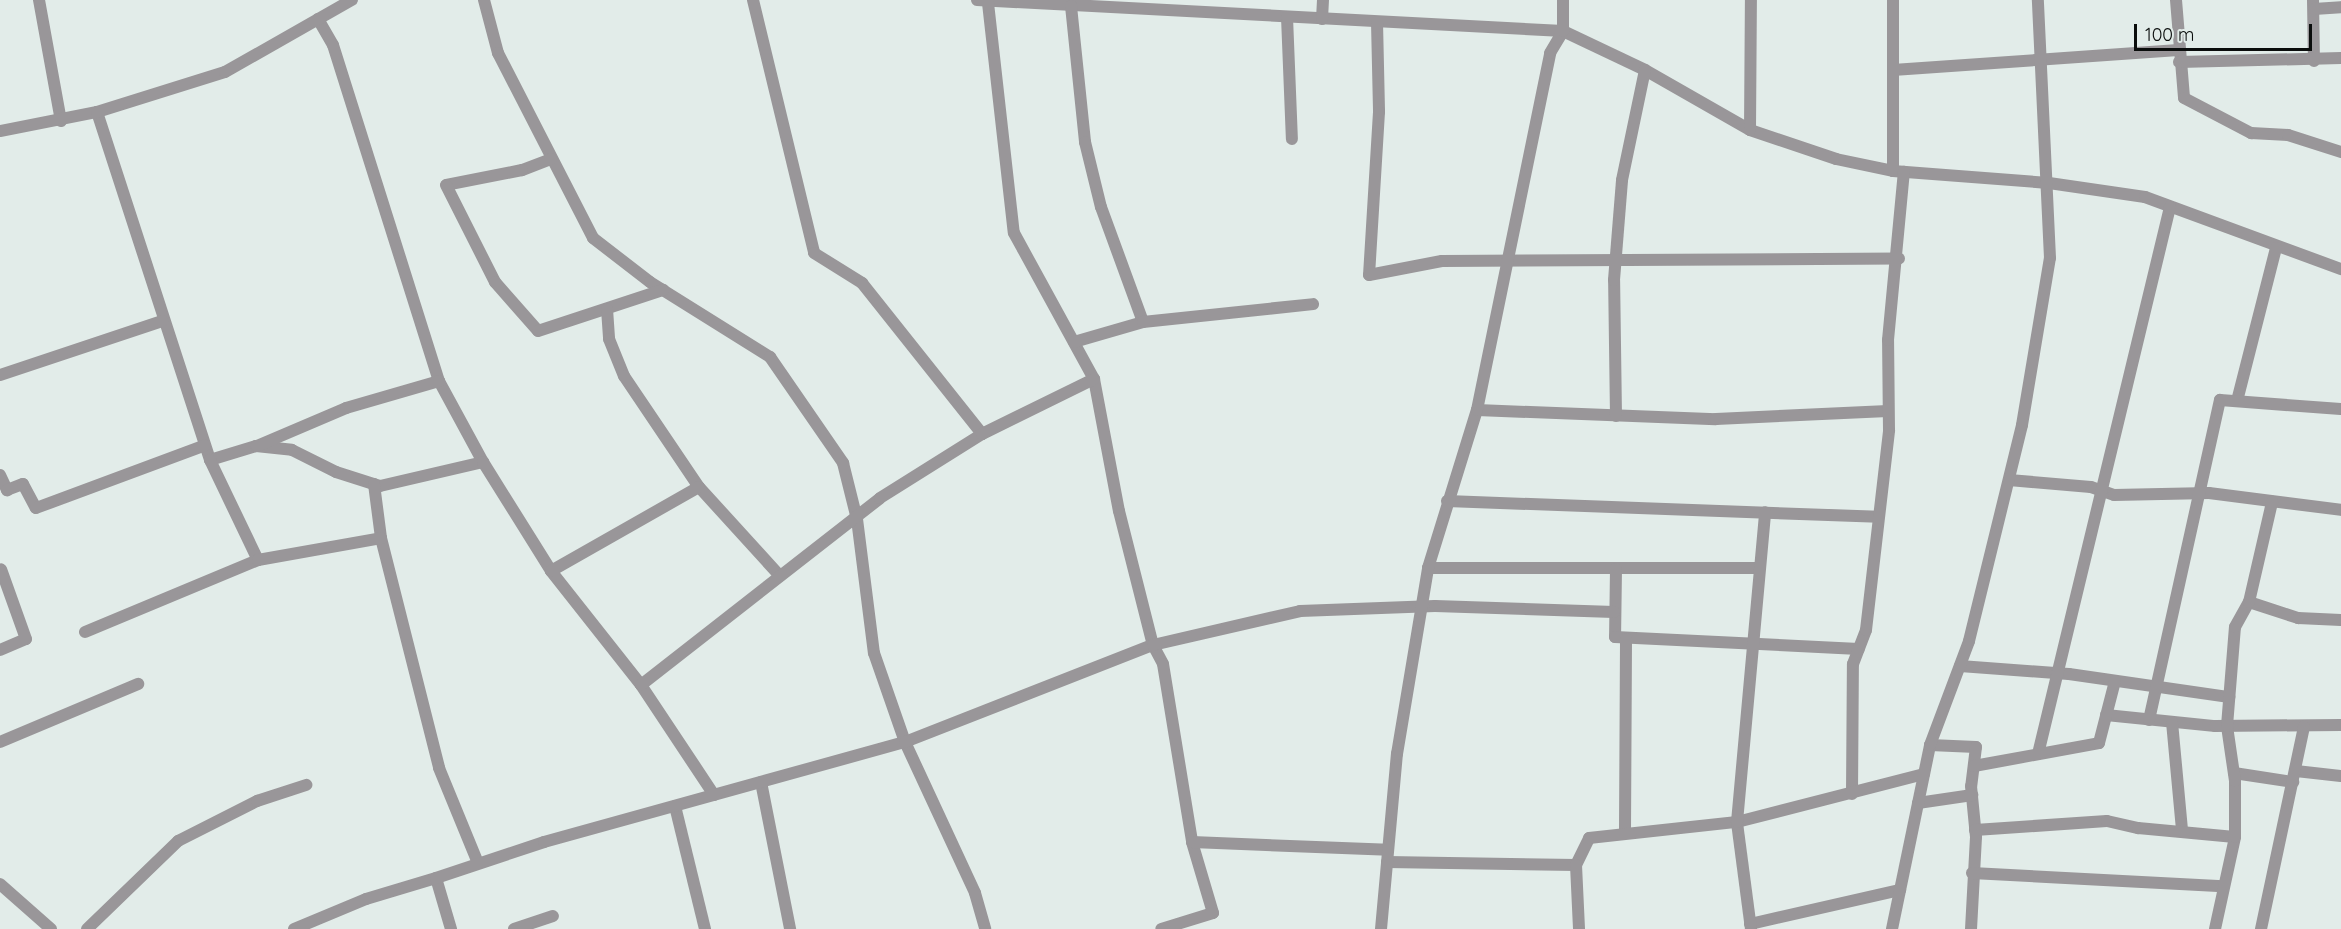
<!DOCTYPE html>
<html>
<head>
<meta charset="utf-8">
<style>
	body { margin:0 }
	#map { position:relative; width:2341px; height:929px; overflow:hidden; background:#e2ece9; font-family:Quicksand,sans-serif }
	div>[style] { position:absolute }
	.minor>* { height:12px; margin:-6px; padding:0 6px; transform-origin:6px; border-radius:6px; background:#999699 }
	span { translate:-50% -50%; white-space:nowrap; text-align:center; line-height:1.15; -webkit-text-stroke:6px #e2ece9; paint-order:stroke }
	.scale { position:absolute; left:2134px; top:24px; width:178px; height:27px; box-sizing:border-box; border:3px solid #0a0d0c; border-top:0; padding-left:8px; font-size:18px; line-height:21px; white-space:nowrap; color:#0a0d0c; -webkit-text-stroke:4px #e2ece9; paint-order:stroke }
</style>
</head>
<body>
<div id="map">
	<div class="minor">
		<i style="left:39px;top:0;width:123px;rotate:79.7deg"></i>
		<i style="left:484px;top:0;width:55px;rotate:75.2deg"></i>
		<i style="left:498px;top:53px;width:208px;rotate:62.8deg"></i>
		<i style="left:593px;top:238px;width:72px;rotate:37.7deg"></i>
		<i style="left:650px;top:282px;width:142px;rotate:32deg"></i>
		<i style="left:770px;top:357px;width:129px;rotate:55.4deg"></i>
		<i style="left:843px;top:463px;width:58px;rotate:76deg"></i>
		<i style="left:857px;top:519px;width:135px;rotate:82.8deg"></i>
		<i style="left:874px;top:653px;width:94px;rotate:70.8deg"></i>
		<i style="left:905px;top:742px;width:166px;rotate:65.1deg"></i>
		<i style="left:975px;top:893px;width:37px;rotate:74deg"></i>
		<i style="left:753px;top:0;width:260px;rotate:76.4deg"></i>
		<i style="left:814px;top:253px;width:57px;rotate:32deg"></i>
		<i style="left:862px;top:283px;width:193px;rotate:51.5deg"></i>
		<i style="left:977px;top:0;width:587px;rotate:3.03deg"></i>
		<i style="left:1563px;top:31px;width:91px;rotate:25.4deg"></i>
		<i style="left:1645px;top:70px;width:121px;rotate:29.7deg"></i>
		<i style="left:1750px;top:130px;width:91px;rotate:18.6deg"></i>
		<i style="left:1836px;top:159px;width:58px;rotate:11.9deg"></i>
		<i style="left:1893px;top:171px;width:156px;rotate:4.4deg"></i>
		<i style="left:2049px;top:183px;width:97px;rotate:8.3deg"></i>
		<i style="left:2145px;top:197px;width:209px;rotate:20.2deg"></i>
		<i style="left:2176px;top:0;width:98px;rotate:85.3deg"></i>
		<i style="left:2184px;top:98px;width:76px;rotate:27.6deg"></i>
		<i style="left:2251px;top:133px;width:37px;rotate:3deg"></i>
		<i style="left:2288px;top:135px;width:56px;rotate:17.8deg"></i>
		<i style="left:2313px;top:0;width:61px;rotate:89.1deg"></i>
		<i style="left:988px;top:3px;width:231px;rotate:83.6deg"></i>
		<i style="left:1014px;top:233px;width:166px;rotate:61.3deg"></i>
		<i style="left:1094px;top:379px;width:134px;rotate:79.3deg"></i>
		<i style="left:1119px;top:511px;width:138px;rotate:75.8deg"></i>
		<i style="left:1153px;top:645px;width:21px;rotate:62deg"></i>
		<i style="left:1163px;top:664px;width:180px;rotate:80.7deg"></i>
		<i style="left:1192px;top:842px;width:74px;rotate:73.5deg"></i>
		<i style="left:1213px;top:913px;width:54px;rotate:162.9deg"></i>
		<i style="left:1071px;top:6px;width:137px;rotate:84.1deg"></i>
		<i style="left:1085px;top:142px;width:67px;rotate:76.2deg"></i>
		<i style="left:1101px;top:207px;width:122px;rotate:69.9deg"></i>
		<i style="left:2314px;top:9px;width:27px;rotate:-4deg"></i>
		<i style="left:1287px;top:17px;width:122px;rotate:87.7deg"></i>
		<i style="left:318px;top:19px;width:30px;rotate:60deg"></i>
		<i style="left:333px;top:45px;width:352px;rotate:72.5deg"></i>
		<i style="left:439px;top:381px;width:92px;rotate:61.5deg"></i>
		<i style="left:1322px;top:19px;width:19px;rotate:-87deg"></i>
		<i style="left:1377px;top:22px;width:90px;rotate:88.7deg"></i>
		<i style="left:1379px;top:112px;width:163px;rotate:93.5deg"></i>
		<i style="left:1369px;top:275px;width:74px;rotate:-10.9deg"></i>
		<i style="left:1442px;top:261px;width:457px;rotate:-0.3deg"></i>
		<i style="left:2179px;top:62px;width:162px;rotate:-1.4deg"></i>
		<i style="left:1893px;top:70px;width:286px;rotate:-4deg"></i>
		<i style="left:97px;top:112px;width:366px;rotate:72deg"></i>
		<i style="left:210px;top:460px;width:48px;rotate:-16.9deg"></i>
		<i style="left:256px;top:446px;width:36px;rotate:6deg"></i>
		<i style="left:292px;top:450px;width:49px;rotate:26.6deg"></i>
		<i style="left:336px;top:472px;width:46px;rotate:17.7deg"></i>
		<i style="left:380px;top:486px;width:106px;rotate:-13.1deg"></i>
		<i style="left:483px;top:462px;width:128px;rotate:58deg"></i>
		<i style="left:551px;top:571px;width:145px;rotate:51.7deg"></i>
		<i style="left:641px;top:685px;width:132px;rotate:56.4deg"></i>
		<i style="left:1750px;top:130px;width:130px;rotate:-89.6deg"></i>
		<i style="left:0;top:131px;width:99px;rotate:-11.1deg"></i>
		<i style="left:97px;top:112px;width:134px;rotate:-17.4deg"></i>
		<i style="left:225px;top:72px;width:146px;rotate:-29.6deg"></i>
		<i style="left:551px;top:159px;width:31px;rotate:159deg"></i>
		<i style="left:522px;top:170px;width:77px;rotate:168.8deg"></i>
		<i style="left:446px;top:185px;width:109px;rotate:63.2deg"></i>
		<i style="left:495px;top:282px;width:65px;rotate:48.7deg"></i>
		<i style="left:538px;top:331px;width:132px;rotate:-18.2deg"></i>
		<i style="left:1893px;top:171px;width:171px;rotate:-90deg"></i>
		<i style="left:607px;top:309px;width:30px;rotate:86deg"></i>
		<i style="left:609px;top:339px;width:40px;rotate:68deg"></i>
		<i style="left:624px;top:376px;width:134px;rotate:56deg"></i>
		<i style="left:699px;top:487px;width:120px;rotate:47.7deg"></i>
		<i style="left:1074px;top:342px;width:72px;rotate:-16.2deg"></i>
		<i style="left:1143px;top:322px;width:171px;rotate:-6deg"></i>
		<i style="left:0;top:375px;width:171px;rotate:-18.4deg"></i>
		<i style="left:2237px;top:401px;width:158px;rotate:-75.7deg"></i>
		<i style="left:1477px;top:410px;width:239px;rotate:2.2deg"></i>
		<i style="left:1716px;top:419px;width:172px;rotate:-2.7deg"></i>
		<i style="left:1616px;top:416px;width:136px;rotate:-90.8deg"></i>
		<i style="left:1614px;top:280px;width:100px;rotate:-85.4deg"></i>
		<i style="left:1622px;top:180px;width:112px;rotate:-78.2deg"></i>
		<i style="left:257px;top:446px;width:97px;rotate:-23.1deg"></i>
		<i style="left:346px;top:408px;width:97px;rotate:-16.2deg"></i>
		<i style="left:210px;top:460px;width:111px;rotate:64.4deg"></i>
		<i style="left:0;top:475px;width:17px;rotate:65deg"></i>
		<i style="left:7px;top:490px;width:17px;rotate:-21deg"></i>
		<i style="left:23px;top:484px;width:27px;rotate:62deg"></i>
		<i style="left:36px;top:508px;width:180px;rotate:-20.4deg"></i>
		<i style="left:2009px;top:480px;width:82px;rotate:4.9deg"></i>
		<i style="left:2091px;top:487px;width:24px;rotate:19deg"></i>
		<i style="left:2114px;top:495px;width:95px;rotate:-1.2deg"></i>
		<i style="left:2209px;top:493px;width:133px;rotate:7.3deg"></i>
		<i style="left:374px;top:484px;width:54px;rotate:82.6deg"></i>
		<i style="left:381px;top:538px;width:237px;rotate:75.8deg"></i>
		<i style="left:439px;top:768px;width:103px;rotate:67.7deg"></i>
		<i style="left:1447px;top:501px;width:431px;rotate:2.1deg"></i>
		<i style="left:1428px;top:568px;width:330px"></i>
		<i style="left:1616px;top:569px;width:68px;rotate:90.8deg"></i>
		<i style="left:1615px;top:637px;width:244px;rotate:2.8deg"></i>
		<i style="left:551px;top:571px;width:170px;rotate:-29.6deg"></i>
		<i style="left:2249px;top:602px;width:52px;rotate:18.1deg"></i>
		<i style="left:2298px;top:618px;width:43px;rotate:2.7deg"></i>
		<i style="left:85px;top:632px;width:187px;rotate:-22.6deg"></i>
		<i style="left:258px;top:560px;width:125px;rotate:-10.1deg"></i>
		<i style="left:0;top:650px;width:28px;rotate:-23deg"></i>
		<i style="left:26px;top:639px;width:74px;rotate:-109.7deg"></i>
		<i style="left:1960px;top:666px;width:109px;rotate:4.2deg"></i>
		<i style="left:2069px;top:674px;width:162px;rotate:8.2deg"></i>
		<i style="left:641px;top:685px;width:303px;rotate:-38deg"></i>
		<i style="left:880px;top:498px;width:120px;rotate:-32.1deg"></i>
		<i style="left:982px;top:434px;width:125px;rotate:-26.2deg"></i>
		<i style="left:2106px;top:715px;width:110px;rotate:5.8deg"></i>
		<i style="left:2215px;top:726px;width:126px;rotate:-0.5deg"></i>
		<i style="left:2149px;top:720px;width:328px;rotate:-77.5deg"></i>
		<i style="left:2220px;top:400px;width:121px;rotate:4.3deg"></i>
		<i style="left:2172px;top:722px;width:108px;rotate:84.7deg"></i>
		<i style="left:0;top:742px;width:150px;rotate:-22.8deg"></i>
		<i style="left:1930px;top:745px;width:46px;rotate:2.5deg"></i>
		<i style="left:1976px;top:747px;width:39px;rotate:97deg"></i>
		<i style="left:1971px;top:786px;width:51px;rotate:84.4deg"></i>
		<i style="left:1976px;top:837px;width:92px;rotate:93.1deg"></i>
		<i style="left:2038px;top:754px;width:563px;rotate:-76.43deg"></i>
		<i style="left:1974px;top:766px;width:127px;rotate:-10.4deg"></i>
		<i style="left:2099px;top:743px;width:64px;rotate:-75.5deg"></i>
		<i style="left:2296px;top:771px;width:45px;rotate:6.3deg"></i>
		<i style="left:2234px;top:773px;width:60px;rotate:8.7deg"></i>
		<i style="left:761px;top:782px;width:150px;rotate:78.8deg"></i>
		<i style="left:1852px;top:794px;width:130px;rotate:-89.6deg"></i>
		<i style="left:1853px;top:664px;width:36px;rotate:-69deg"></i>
		<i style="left:1866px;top:630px;width:201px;rotate:-83.4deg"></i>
		<i style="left:1889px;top:430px;width:90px;rotate:-90.6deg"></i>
		<i style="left:1888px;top:340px;width:169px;rotate:-84.6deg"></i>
		<i style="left:1918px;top:803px;width:55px;rotate:-8.4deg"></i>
		<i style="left:675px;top:806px;width:127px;rotate:76.3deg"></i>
		<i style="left:1975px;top:830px;width:132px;rotate:-3.9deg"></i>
		<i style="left:2107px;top:821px;width:32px;rotate:13deg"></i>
		<i style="left:2138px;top:828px;width:97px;rotate:5.3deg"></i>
		<i style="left:1625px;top:832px;width:193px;rotate:-89.7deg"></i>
		<i style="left:1192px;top:842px;width:196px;rotate:2.3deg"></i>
		<i style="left:1387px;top:862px;width:189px;rotate:0.9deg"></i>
		<i style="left:1576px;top:865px;width:30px;rotate:-64deg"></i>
		<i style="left:1589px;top:838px;width:149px;rotate:-6.2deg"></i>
		<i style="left:1737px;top:822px;width:193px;rotate:-14.4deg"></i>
		<i style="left:1576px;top:865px;width:64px;rotate:87.3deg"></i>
		<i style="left:1972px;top:873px;width:251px;rotate:3deg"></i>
		<i style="left:0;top:884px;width:68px;rotate:41.4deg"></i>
		<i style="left:1750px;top:924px;width:154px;rotate:-12.8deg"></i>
		<i style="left:87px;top:929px;width:127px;rotate:-44deg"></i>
		<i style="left:178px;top:841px;width:89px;rotate:-26.9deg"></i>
		<i style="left:257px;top:801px;width:52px;rotate:-18.1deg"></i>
		<i style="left:294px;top:929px;width:78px;rotate:-22.6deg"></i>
		<i style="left:366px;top:899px;width:73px;rotate:-16.7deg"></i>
		<i style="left:451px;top:929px;width:53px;rotate:-106.4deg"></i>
		<i style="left:436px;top:878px;width:114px;rotate:-18.4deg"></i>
		<i style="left:544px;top:842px;width:375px;rotate:-15.5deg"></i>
		<i style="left:905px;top:742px;width:266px;rotate:-21.4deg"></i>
		<i style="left:1153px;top:645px;width:151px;rotate:-13deg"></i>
		<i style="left:1300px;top:611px;width:135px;rotate:-2.1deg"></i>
		<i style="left:1435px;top:606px;width:179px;rotate:1.9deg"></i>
		<i style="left:514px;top:929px;width:41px;rotate:-18.4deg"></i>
		<i style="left:1381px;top:929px;width:176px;rotate:-84.8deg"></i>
		<i style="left:1397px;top:754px;width:189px;rotate:-80.5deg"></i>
		<i style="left:1428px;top:568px;width:165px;rotate:-72.8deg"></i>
		<i style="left:1477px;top:410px;width:364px;rotate:-78.4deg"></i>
		<i style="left:1550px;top:53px;width:26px;rotate:-59deg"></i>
		<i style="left:1563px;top:31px;width:31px;rotate:-90deg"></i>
		<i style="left:1751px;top:929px;width:108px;rotate:-97.5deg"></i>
		<i style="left:1737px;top:822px;width:311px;rotate:-84.8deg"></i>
		<i style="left:1892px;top:929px;width:188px;rotate:-78.3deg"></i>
		<i style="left:1930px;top:745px;width:111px;rotate:-69.4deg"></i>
		<i style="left:1969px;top:641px;width:222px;rotate:-76.2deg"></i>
		<i style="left:2022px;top:425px;width:169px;rotate:-80.5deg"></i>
		<i style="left:2050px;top:258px;width:258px;rotate:-92.7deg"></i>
		<i style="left:2215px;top:929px;width:94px;rotate:-77.7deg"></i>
		<i style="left:2235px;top:837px;width:56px;rotate:-90deg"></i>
		<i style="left:2235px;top:781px;width:56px;rotate:-98.3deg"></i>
		<i style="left:2227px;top:726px;width:99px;rotate:-85.4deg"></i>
		<i style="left:2235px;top:627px;width:29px;rotate:-61deg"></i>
		<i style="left:2249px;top:602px;width:103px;rotate:-77deg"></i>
		<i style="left:2261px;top:929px;width:207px;rotate:-78deg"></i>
	</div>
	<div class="scale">100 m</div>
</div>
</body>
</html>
